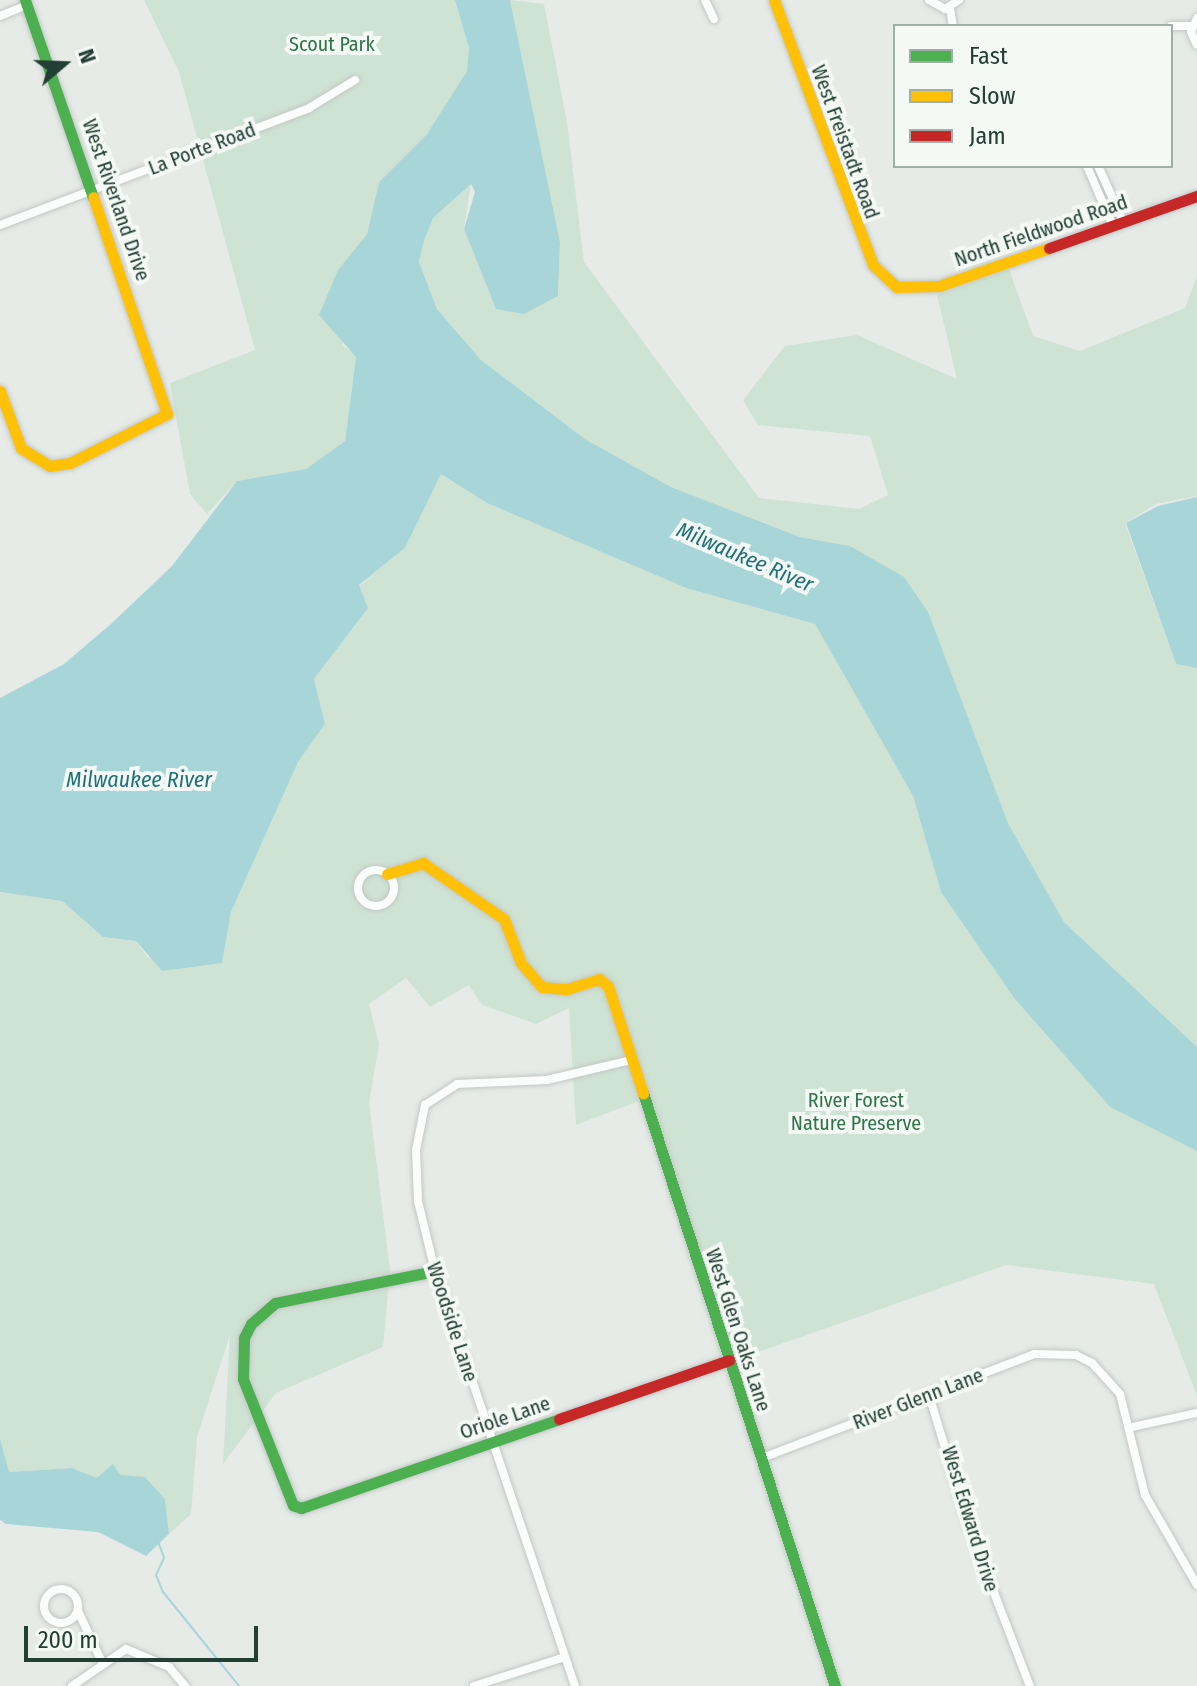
<!DOCTYPE html>
<html>
<head>
<meta charset="utf-8">
<style>
	body { margin:0 }
	#map { position:relative; width:1197px; height:1686px; overflow:hidden; background:#e6ebe8; font-family:"Fira Sans Condensed",sans-serif }
	div>[style] { position:absolute }
	.green>* { inset:0; background:#cfe3d4 }
	.water>* { inset:0; background:#a8d5d7 }
	.stream>* { height:2px; margin:-1px; padding:0 1px; transform-origin:1px; border-radius:1px; background:#a8d5d7 }
	.roads { filter:drop-shadow(0 0 2px #c3c8c5) drop-shadow(0 0 2px #c3c8c5) }
	.street>* { height:8px; margin:-4px; padding:0 4px; transform-origin:4px; border-radius:4px; background:#fbfcfc }
	.street>.ring { margin:-4px; padding:0; box-sizing:content-box; background:none; border:8px solid #fbfcfc; border-radius:50% }
	.fast>* { height:11px; margin:-5.5px; padding:0 5.5px; transform-origin:5.5px; border-radius:5.5px; background:#4caf50 }
	.slow>* { height:11px; margin:-5.5px; padding:0 5.5px; transform-origin:5.5px; border-radius:5.5px; background:#ffc107 }
	.jam>* { height:11px; margin:-5.5px; padding:0 5.5px; transform-origin:5.5px; border-radius:5.5px; background:#c62828 }
	span { translate:-50% -50%; white-space:nowrap; text-align:center; line-height:1.15; -webkit-text-stroke:8px #f4f9f6; paint-order:stroke }
	.park-label { font-size:20px; color:#2e7444 }
	.street-label { font-size:20px; color:#233e35 }
	.water-label { font-size:22px; color:#1f7079; font-style:italic }
	.legend { position:absolute; left:893px; top:24px; width:280px; height:144px; box-sizing:border-box; background:#f4f9f6; border:2px solid #a0aea9; margin:0; padding:10px 14px; list-style:none; font-size:24px; color:#233e35 }
	.legend li { display:flex; align-items:center; gap:16px; height:40px }
	.legend b { width:40px; border:2px solid #a0aea9 }
	.north { position:absolute; left:24px; top:24px; width:80px; height:80px; -webkit-text-stroke:6px #f4f9f6; paint-order:stroke; rotate:71deg; font-size:22px; font-weight:700; line-height:32px; text-align:center; color:#233e35 }
	.north::after { content:''; display:block; margin:auto; width:28px; height:36px; background:#233e35; clip-path:polygon(50% 0,100% 100%,50% 72%,0 100%) }
	.scale { position:absolute; left:24px; top:1626px; width:234px; height:36px; box-sizing:border-box; border:4px solid #233e35; border-top:0; padding-left:10px; font-size:24px; line-height:28px; white-space:nowrap; color:#233e35; -webkit-text-stroke:6px #f4f9f6; paint-order:stroke }
</style>
</head>
<body>
<div id="map">
	<div class="green">
		<i style="clip-path:polygon(144px 0,455px 0,469px 48px,467px 71px,427px 134px,379px 182px,367px 234px,338px 270px,343px 345px,356px 356px,345px 441px,306px 469px,237px 481px,207px 514px,190px 494px,170px 383px,255px 350px,179px 72px)"></i>
		<i style="clip-path:polygon(510px 0,544px 4px,567px 122px,584px 262px,759px 498px,859px 509px,888px 495px,870px 436px,758px 425px,743px 400px,785px 346px,857px 335px,957px 379px,937px 295px,1009px 269px,1033px 336px,1080px 351px,1185px 308px,1197px 276px,1197px 496px,1156px 504px,1125px 523px,1176px 664px,1197px 668px,1197px 1047px,1064px 922px,1008px 823px,945px 660px,850px 546px,800px 537px,671px 487px,585px 439px,481px 360px,437px 309px,419px 262px,424px 241px,433px 218px,471px 184px,464px 229px,496px 309px,558px 296px,560px 242px)"></i>
		<i style="clip-path:polygon(441px 474px,487px 503px,686px 588px,815px 624px,913px 796px,941px 892px,1014px 998px,1110px 1107px,1197px 1151px,1197px 1396px,1154px 1284px,1006px 1265px,733px 1361px,647px 1098px,576px 1125px,569px 1008px,536px 1024px,482px 1005px,469px 985px,430px 1007px,406px 978px,369px 1004px,379px 1044px,369px 1103px,390px 1270px,383px 1347px,276px 1393px,223px 1464px,230px 1335px,197px 1437px,191px 1514px,169px 1534px,165px 1499px,145px 1477px,97px 1478px,72px 1468px,9px 1472px,0 1438px,0 892px,62px 901px,103px 937px,136px 941px,148px 958px,222px 963px,231px 912px,298px 762px,325px 724px,314px 679px,368px 608px,359px 586px,405px 548px)"></i>
	</div>
	<div class="water">
		<i style="clip-path:polygon(455px 0,510px 0,560px 242px,558px 296px,524px 314px,496px 309px,464px 229px,475px 192px,471px 184px,433px 218px,424px 241px,419px 262px,437px 309px,481px 360px,585px 439px,671px 487px,800px 537px,850px 546px,904px 577px,928px 612px,1008px 823px,1064px 922px,1197px 1047px,1197px 1151px,1110px 1107px,1014px 998px,941px 892px,913px 796px,815px 624px,686px 588px,487px 503px,441px 474px,405px 548px,359px 585px,368px 608px,314px 679px,325px 724px,298px 762px,231px 912px,222px 963px,162px 971px,136px 941px,103px 937px,62px 901px,0 892px,0 698px,64px 664px,112px 623px,172px 566px,237px 481px,306px 469px,345px 441px,356px 357px,319px 315px,338px 270px,367px 234px,379px 182px,427px 134px,467px 71px,469px 48px)"></i>
		<i style="clip-path:polygon(1197px 497px,1197px 668px,1176px 664px,1126px 523px,1158px 506px)"></i>
		<i style="clip-path:polygon(0 1438px,9px 1472px,72px 1468px,97px 1478px,113px 1464px,120px 1475px,145px 1477px,165px 1499px,169px 1534px,146px 1556px,98px 1532px,6px 1524px,0 1520px)"></i>
	</div>
	<div class="stream">
		<i style="left:159px;top:1544px;width:15px;rotate:70deg"></i>
		<i style="left:164px;top:1558px;width:19px;rotate:115deg"></i>
		<i style="left:156px;top:1575px;width:18px;rotate:68deg"></i>
		<i style="left:163px;top:1592px;width:121px;rotate:51deg"></i>
	</div>
	<div class="roads">
		<div class="street">
			<i style="left:705px;top:0;width:21px;rotate:65deg"></i>
			<i style="left:929px;top:0;width:18px;rotate:29deg"></i>
			<i style="left:945px;top:9px;width:17px;rotate:-33deg"></i>
			<i style="left:950px;top:8px;width:18px;rotate:81deg"></i>
			<i style="left:0;top:16px;width:29px;rotate:-22deg"></i>
			<i style="left:1197px;top:18px;width:15px;rotate:113deg"></i>
			<i style="left:1191px;top:32px;width:14px;rotate:65deg"></i>
			<i style="left:1171px;top:26px;width:21px"></i>
			<i style="left:1087px;top:166px;width:63px;rotate:66.7deg"></i>
			<i style="left:1098px;top:166px;width:60px;rotate:65.6deg"></i>
			<i style="left:0;top:225px;width:330px;rotate:-20.7deg"></i>
			<i style="left:309px;top:108px;width:54px;rotate:-31.3deg"></i>
			<i class="ring" style="left:358px;top:870px;width:28px;height:28px"></i>
			<i style="left:929px;top:1395px;width:141px;rotate:73.1deg"></i>
			<i style="left:970px;top:1530px;width:167px;rotate:69deg"></i>
			<i style="left:1132px;top:1427px;width:66px;rotate:-12.2deg"></i>
			<i style="left:762px;top:1458px;width:291px;rotate:-20.9deg"></i>
			<i style="left:1034px;top:1354px;width:42px;rotate:1.4deg"></i>
			<i style="left:1076px;top:1355px;width:18px;rotate:27deg"></i>
			<i style="left:1092px;top:1363px;width:42px;rotate:47.9deg"></i>
			<i style="left:1120px;top:1394px;width:104px;rotate:76.1deg"></i>
			<i style="left:1145px;top:1495px;width:104px;rotate:60deg"></i>
			<i class="ring" style="left:44px;top:1589px;width:26px;height:26px"></i>
			<i style="left:78px;top:1611px;width:56px;rotate:64.8deg"></i>
			<i style="left:72px;top:1686px;width:65px;rotate:-34.4deg"></i>
			<i style="left:126px;top:1649px;width:47px;rotate:22.7deg"></i>
			<i style="left:169px;top:1667px;width:25px;rotate:50deg"></i>
			<i style="left:474px;top:1686px;width:92px;rotate:-17.7deg"></i>
			<i style="left:575px;top:1686px;width:438px;rotate:-108.6deg"></i>
			<i style="left:435px;top:1271px;width:72px;rotate:-103.7deg"></i>
			<i style="left:418px;top:1201px;width:51px;rotate:-92.2deg"></i>
			<i style="left:416px;top:1150px;width:46px;rotate:-78.7deg"></i>
			<i style="left:425px;top:1105px;width:38px;rotate:-33deg"></i>
			<i style="left:457px;top:1084px;width:90px;rotate:-2.5deg"></i>
			<i style="left:547px;top:1080px;width:86px;rotate:-13.4deg"></i>
		</div>
		<div class="fast">
			<i style="left:25px;top:0;width:208px;rotate:71deg"></i>
			<i style="left:643px;top:1093px;width:623px;rotate:72.06deg"></i>
			<i style="left:435px;top:1271px;width:163px;rotate:168.7deg"></i>
			<i style="left:275px;top:1303px;width:32px;rotate:139deg"></i>
			<i style="left:251px;top:1324px;width:16px;rotate:117deg"></i>
			<i style="left:244px;top:1338px;width:41px;rotate:91.4deg"></i>
			<i style="left:243px;top:1379px;width:136px;rotate:68.4deg"></i>
			<i style="left:293px;top:1505px;width:9px;rotate:21deg"></i>
			<i style="left:301px;top:1508px;width:273px;rotate:-19deg"></i>
		</div>
		<div class="slow">
			<i style="left:774px;top:0;width:283px;rotate:69.5deg"></i>
			<i style="left:873px;top:265px;width:33px;rotate:43deg"></i>
			<i style="left:897px;top:287px;width:42px;rotate:-1.4deg"></i>
			<i style="left:939px;top:286px;width:116px;rotate:-19.1deg"></i>
			<i style="left:0;top:391px;width:61px;rotate:69.8deg"></i>
			<i style="left:21px;top:448px;width:34px;rotate:32deg"></i>
			<i style="left:50px;top:466px;width:20px;rotate:-9deg"></i>
			<i style="left:70px;top:463px;width:109px;rotate:-26.8deg"></i>
			<i style="left:167px;top:414px;width:229px;rotate:-108.8deg"></i>
			<i style="left:387px;top:874px;width:38px;rotate:-17deg"></i>
			<i style="left:423px;top:863px;width:98px;rotate:34.7deg"></i>
			<i style="left:504px;top:919px;width:47px;rotate:68.9deg"></i>
			<i style="left:521px;top:963px;width:32px;rotate:49deg"></i>
			<i style="left:542px;top:987px;width:25px;rotate:5deg"></i>
			<i style="left:567px;top:989px;width:34px;rotate:-17deg"></i>
			<i style="left:599px;top:979px;width:11px;rotate:38deg"></i>
			<i style="left:608px;top:986px;width:113px;rotate:71.9deg"></i>
		</div>
		<div class="jam">
			<i style="left:1049px;top:248px;width:157px;rotate:-19.4deg"></i>
			<i style="left:559px;top:1419px;width:180px;rotate:-19.1deg"></i>
		</div>
	</div>
	<div class="park-label">
		<span style="left:332px;top:44px">Scout Park</span>
		<span style="left:856px;top:1112px">River Forest<br>Nature Preserve</span>
	</div>
	<div class="street-label">
		<span style="left:845px;top:142px;rotate:70deg">West Freistadt Road</span>
		<span style="left:202px;top:149px;rotate:-21deg">La Porte Road</span>
		<span style="left:116px;top:200px;rotate:71deg">West Riverland Drive</span>
		<span style="left:1041px;top:231px;rotate:-19deg">North Fieldwood Road</span>
		<span style="left:452px;top:1322px;rotate:72deg">Woodside Lane</span>
		<span style="left:738px;top:1330px;rotate:72deg">West Glen Oaks Lane</span>
		<span style="left:918px;top:1399px;rotate:-21deg">River Glenn Lane</span>
		<span style="left:505px;top:1418px;rotate:-19deg">Oriole Lane</span>
		<span style="left:970px;top:1519px;rotate:73deg">West Edward Drive</span>
	</div>
	<div class="water-label">
		<span style="left:745px;top:557px;rotate:23deg">Milwaukee River</span>
		<span style="left:139px;top:780px">Milwaukee River</span>
	</div>
	<ul class="legend">
	<li><b style="height:10px;background:#4caf50"></b>Fast</li>
	<li><b style="height:10px;background:#ffc107"></b>Slow</li>
	<li><b style="height:10px;background:#c62828"></b>Jam</li>
	</ul>
	<div class="north">N</div>
	<div class="scale">200 m</div>
</div>
</body>
</html>
